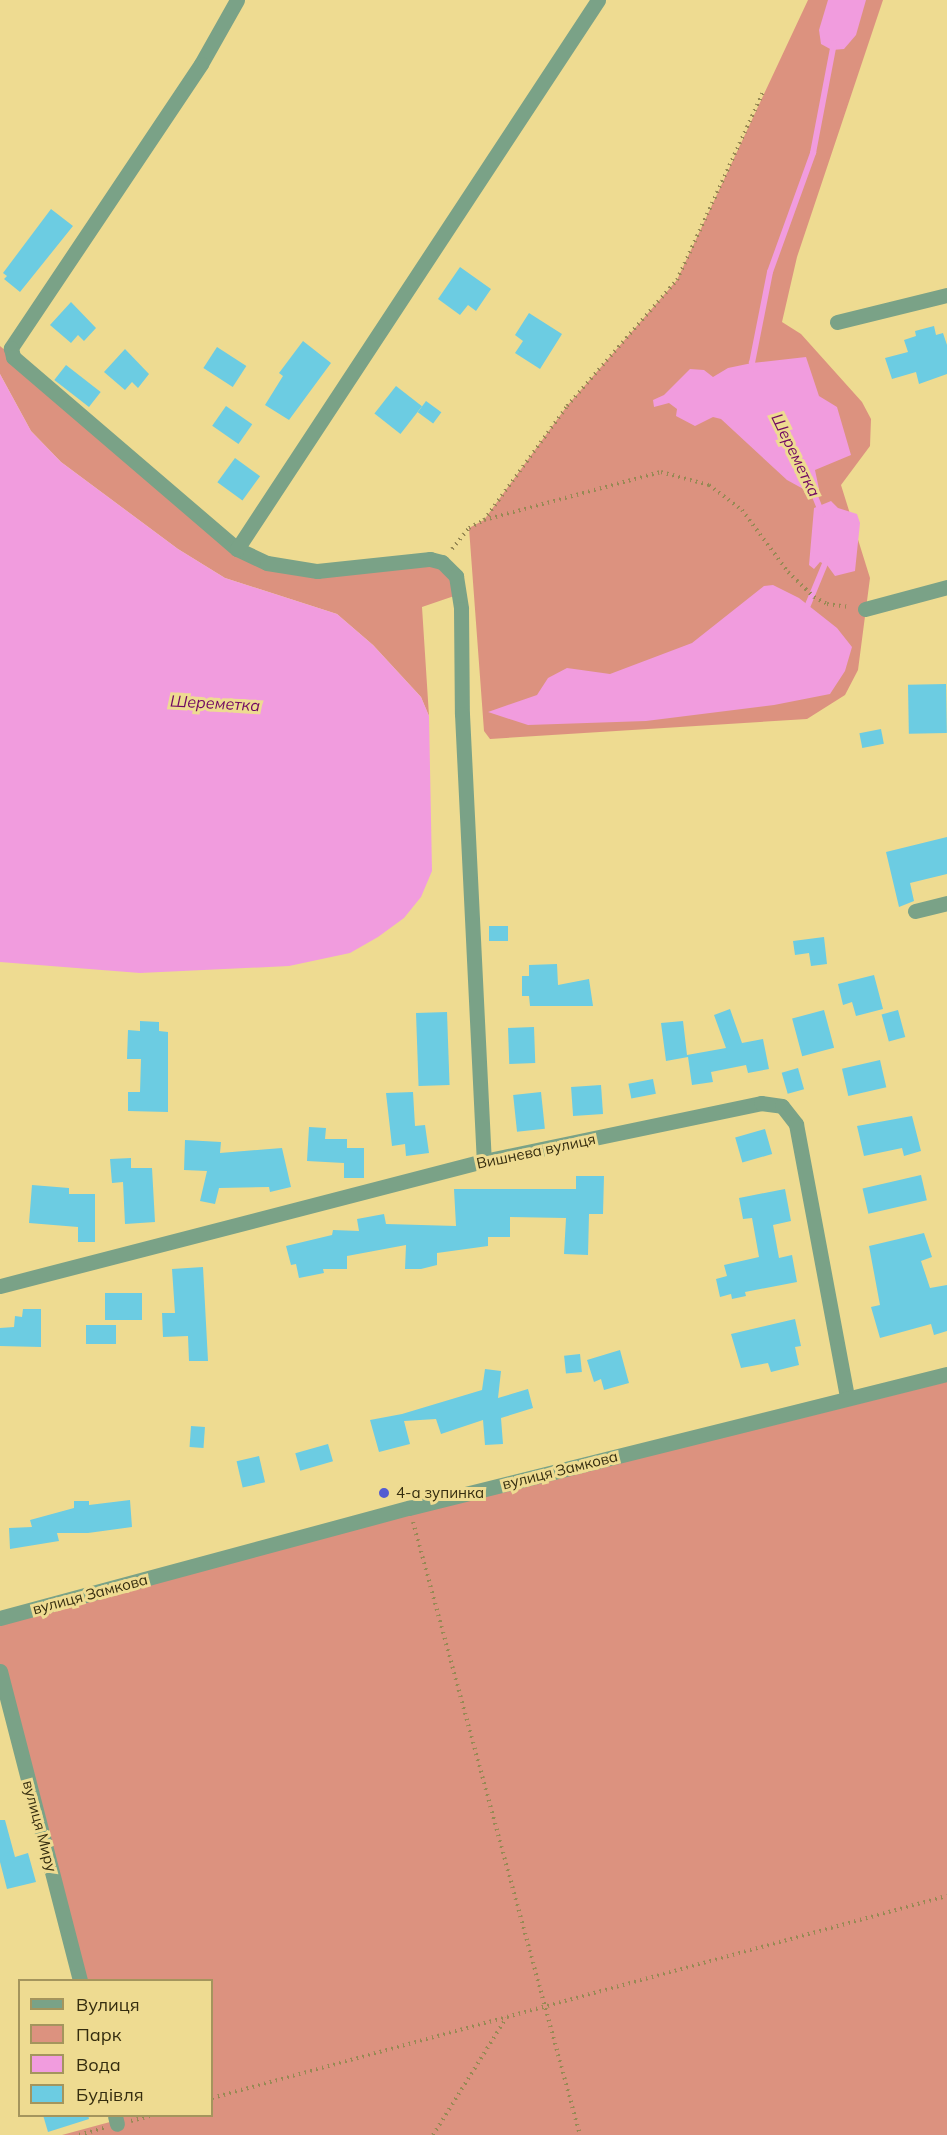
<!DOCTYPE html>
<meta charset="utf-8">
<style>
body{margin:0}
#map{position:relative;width:947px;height:2135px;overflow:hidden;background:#eedb91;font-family:Mulish,sans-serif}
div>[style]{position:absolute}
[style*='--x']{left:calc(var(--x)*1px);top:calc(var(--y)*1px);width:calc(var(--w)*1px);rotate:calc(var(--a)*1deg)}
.green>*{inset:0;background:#dc927f}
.water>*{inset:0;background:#f19cde}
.stream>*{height:6px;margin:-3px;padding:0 3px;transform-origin:3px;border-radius:3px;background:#f19cde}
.building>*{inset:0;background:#6ccce2;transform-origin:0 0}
.path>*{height:4px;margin-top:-2px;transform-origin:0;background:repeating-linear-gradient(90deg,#978954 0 1.5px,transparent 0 6px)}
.minor>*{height:15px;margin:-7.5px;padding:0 7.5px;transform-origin:7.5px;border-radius:7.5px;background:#7aa287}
.tertiary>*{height:15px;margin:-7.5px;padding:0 7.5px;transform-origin:7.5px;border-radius:7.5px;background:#7aa287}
.dots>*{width:16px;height:16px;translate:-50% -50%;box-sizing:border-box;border:3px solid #eedb91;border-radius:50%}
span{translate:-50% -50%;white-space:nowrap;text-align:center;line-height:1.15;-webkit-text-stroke:6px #eedb91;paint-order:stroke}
.street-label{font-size:15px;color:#352d0f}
.poi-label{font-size:15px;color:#352d0f}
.left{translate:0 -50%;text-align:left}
.water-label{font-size:16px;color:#700862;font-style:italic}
.legend{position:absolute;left:18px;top:1979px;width:195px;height:138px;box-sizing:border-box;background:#eedb91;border:2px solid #a4955d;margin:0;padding:8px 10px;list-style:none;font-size:18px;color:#352d0f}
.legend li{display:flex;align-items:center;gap:12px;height:30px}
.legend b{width:30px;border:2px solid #a4955d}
</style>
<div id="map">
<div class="green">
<i style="clip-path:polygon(808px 0,883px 0,797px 257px,782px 322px,801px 334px,862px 402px,871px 419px,870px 446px,841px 485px,870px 578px,858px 670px,845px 695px,807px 719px,490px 739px,484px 731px,469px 528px,484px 520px,567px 406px,677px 280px)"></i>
<i style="clip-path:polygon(0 346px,237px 549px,286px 567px,442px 562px,460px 594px,422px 607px,429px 716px,421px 697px,373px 645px,337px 614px,225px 578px,178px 549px,61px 462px,31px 431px,0 374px)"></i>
<i style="clip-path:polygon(947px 1374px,947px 2135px,62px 2135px,121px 2119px,121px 2116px,212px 2116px,212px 1980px,84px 1980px,0 1669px,0 1618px)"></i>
</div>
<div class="water">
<i style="clip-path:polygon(828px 0,866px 0,856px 35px,844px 49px,832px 50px,821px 44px,819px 30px)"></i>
<i style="clip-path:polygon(806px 357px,819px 396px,837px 407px,851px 455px,815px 470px,819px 489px,807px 491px,787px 480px,721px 419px,713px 417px,695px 426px,676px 416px,677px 409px,669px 403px,654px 407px,653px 400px,664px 395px,690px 369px,704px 370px,713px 377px,728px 368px,752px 363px)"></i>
<i style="clip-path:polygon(0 374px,31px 431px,61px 462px,178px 549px,225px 578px,337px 614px,373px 645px,421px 697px,429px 716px,432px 871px,421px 897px,404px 918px,378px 937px,350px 953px,289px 966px,140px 973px,0 962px)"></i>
<i style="clip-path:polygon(831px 501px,838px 508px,857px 514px,860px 523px,855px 571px,835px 576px,827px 565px,820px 562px,814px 569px,809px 565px,814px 508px)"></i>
<i style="clip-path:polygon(773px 585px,799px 598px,837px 628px,852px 647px,845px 671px,830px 694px,774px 705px,646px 721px,528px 725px,488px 712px,537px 695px,548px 678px,567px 668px,610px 674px,692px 643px,764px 586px)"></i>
</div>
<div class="stream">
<i style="--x:755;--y:369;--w:7;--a:-117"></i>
<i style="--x:752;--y:363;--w:93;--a:-78.8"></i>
<i style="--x:770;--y:272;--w:127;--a:-70.1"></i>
<i style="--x:813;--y:153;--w:112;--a:-79.2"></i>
<i style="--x:810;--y:484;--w:31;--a:68"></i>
<i style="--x:805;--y:612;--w:57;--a:-67.5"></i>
</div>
<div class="building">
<i style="clip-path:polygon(51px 209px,73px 226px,20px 292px,4px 279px,7px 276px,3px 273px)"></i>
<i style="clip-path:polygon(460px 267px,491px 289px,476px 311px,468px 305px,460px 315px,438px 299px)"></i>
<i style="clip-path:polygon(71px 302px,96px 328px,84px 341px,78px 335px,71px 343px,50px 325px)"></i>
<i style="clip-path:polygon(529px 313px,562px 334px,540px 369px,515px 353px,523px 341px,515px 335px)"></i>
<i style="clip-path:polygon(934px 326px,936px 335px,943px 333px,947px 345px,947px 374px,919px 384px,916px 372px,892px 379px,885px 358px,908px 352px,904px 340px,916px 336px,915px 331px)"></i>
<i style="clip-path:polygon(303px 341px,331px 363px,289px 420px,265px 405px,283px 376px,279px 373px)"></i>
<i style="left:217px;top:347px;width:35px;height:25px;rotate:33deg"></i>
<i style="clip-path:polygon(125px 349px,149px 374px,138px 388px,132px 382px,125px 390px,104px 372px)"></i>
<i style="left:66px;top:365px;width:44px;height:19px;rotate:38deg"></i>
<i style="left:396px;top:386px;width:33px;height:35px;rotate:38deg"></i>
<i style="left:426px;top:401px;width:19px;height:14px;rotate:36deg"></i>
<i style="left:226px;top:406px;width:32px;height:24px;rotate:35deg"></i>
<i style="left:235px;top:458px;width:31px;height:30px;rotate:36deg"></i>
<i style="left:946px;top:684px;width:49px;height:38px;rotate:89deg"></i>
<i style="left:881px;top:729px;width:15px;height:22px;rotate:79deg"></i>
<i style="clip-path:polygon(947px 837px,947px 874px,910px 883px,914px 901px,899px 907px,886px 852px)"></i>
<i style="left:489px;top:926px;width:19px;height:15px"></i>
<i style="clip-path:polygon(824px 937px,827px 964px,811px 966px,809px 953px,795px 955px,793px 941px)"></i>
<i style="clip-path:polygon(557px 964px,558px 985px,589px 979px,593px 1006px,530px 1006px,529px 996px,522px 996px,522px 976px,529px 976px,529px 965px)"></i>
<i style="clip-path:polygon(874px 975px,883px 1009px,856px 1016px,852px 1002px,843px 1005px,838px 984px)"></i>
<i style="clip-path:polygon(730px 1009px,742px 1043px,763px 1039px,769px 1069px,748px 1073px,746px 1065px,711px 1072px,713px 1082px,692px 1085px,688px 1057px,666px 1061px,661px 1023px,683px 1021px,687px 1055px,726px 1048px,714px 1015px)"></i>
<i style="left:824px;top:1010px;width:39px;height:33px;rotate:75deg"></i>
<i style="left:898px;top:1010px;width:28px;height:17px;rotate:75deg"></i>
<i style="left:447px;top:1012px;width:73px;height:31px;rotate:88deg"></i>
<i style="clip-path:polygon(140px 1021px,159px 1022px,159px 1031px,168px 1032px,168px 1112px,128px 1111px,128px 1092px,140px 1092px,141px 1059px,127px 1059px,128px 1030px,140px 1031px)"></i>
<i style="left:534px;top:1027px;width:36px;height:26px;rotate:88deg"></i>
<i style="left:880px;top:1060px;width:28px;height:39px;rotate:77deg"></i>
<i style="left:798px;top:1068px;width:22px;height:17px;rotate:74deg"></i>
<i style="left:653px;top:1079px;width:15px;height:25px;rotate:79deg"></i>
<i style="left:601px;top:1085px;width:29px;height:30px;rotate:86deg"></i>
<i style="clip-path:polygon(413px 1092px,415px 1126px,425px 1125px,429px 1153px,406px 1156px,405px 1144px,392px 1146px,386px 1093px)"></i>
<i style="left:541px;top:1092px;width:37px;height:28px;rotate:84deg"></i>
<i style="clip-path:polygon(912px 1116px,921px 1151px,904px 1156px,902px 1148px,864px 1156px,857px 1126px)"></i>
<i style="clip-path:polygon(309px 1127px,326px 1128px,325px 1139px,347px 1139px,347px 1148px,364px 1148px,364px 1178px,344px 1178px,344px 1163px,307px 1161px)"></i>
<i style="left:765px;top:1129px;width:26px;height:31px;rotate:74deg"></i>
<i style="clip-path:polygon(185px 1140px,221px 1142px,220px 1153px,282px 1148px,291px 1187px,270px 1192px,269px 1187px,219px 1188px,215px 1204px,200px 1201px,207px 1171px,184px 1170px)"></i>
<i style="clip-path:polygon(131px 1158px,131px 1168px,152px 1168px,155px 1222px,125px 1224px,123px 1182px,112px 1183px,110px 1159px)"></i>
<i style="left:921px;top:1175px;width:26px;height:60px;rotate:77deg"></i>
<i style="clip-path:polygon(576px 1176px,604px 1176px,603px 1214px,589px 1214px,588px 1255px,564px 1254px,566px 1218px,510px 1217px,510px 1237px,488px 1237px,488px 1246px,437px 1253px,437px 1265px,421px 1269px,405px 1269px,406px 1245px,347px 1256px,347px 1269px,323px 1269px,324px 1273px,299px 1278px,296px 1264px,291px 1265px,286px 1246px,332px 1235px,333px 1230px,359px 1231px,357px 1219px,384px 1214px,386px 1224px,456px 1226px,454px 1189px,576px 1189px)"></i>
<i style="clip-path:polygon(32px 1185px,69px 1188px,69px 1194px,95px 1194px,95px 1242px,78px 1242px,78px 1227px,29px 1223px)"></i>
<i style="clip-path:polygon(785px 1189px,791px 1221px,773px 1225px,779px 1258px,792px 1255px,797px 1282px,745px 1292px,746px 1296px,732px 1299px,731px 1294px,720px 1297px,716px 1279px,727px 1276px,724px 1265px,759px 1257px,752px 1218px,743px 1219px,739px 1198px)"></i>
<i style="clip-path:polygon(924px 1233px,932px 1257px,921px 1261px,930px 1288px,947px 1285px,947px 1331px,934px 1335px,931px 1324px,880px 1338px,871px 1307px,880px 1305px,869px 1246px)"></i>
<i style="clip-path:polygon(203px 1267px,208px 1361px,189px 1361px,188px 1336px,163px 1337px,162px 1313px,175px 1313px,172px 1269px)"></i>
<i style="left:142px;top:1293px;width:27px;height:37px;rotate:90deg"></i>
<i style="clip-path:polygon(23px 1309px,41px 1309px,41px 1347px,0 1346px,0 1328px,14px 1327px,15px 1316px,22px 1317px)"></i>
<i style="clip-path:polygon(795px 1319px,801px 1346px,795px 1347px,799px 1365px,771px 1372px,768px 1363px,741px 1368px,731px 1334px)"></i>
<i style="left:86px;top:1325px;width:30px;height:19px"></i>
<i style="clip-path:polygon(620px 1350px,629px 1383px,604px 1390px,601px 1379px,594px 1382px,587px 1360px)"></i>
<i style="left:580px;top:1354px;width:18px;height:16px;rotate:84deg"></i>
<i style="clip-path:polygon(485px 1369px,501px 1371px,498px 1398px,528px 1389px,533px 1408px,501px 1418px,503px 1444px,485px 1445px,483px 1420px,441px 1434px,436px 1419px,404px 1421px,410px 1444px,379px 1452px,370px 1420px,402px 1414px,482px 1390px)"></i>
<i style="left:191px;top:1426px;width:14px;height:21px;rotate:4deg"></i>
<i style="left:328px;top:1444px;width:18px;height:34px;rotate:74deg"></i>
<i style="left:259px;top:1456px;width:27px;height:23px;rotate:77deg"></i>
<i style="clip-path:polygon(130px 1500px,132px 1527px,88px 1533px,57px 1533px,59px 1541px,10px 1549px,9px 1528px,32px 1527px,30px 1520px,74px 1508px,74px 1501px,89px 1501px,89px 1505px)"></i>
<i style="clip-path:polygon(0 1820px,5px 1820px,15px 1857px,28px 1853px,36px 1882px,7px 1889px,0 1862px)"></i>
<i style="clip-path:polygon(43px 2115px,88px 2115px,89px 2119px,48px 2132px)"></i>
</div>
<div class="path">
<i style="--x:484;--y:520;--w:141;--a:-53.9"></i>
<i style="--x:567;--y:406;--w:167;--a:-48.9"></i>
<i style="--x:677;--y:280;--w:209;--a:-65.4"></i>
<i style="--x:452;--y:549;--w:27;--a:-51"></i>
<i style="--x:469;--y:528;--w:17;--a:-28"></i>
<i style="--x:484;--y:520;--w:183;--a:-15.2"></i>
<i style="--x:661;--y:472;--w:50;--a:15.2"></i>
<i style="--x:709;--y:485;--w:41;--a:37.1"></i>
<i style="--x:742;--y:510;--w:77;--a:53.4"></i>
<i style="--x:788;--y:572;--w:36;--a:44"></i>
<i style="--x:814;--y:597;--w:15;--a:28"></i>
<i style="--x:827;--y:604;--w:22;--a:8"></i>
<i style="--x:413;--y:1522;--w:635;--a:74.76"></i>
<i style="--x:212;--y:2098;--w:762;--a:-15.37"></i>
<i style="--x:131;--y:2121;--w:20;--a:-15"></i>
<i style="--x:79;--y:2135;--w:26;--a:-16"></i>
<i style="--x:433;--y:2135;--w:138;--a:-58"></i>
</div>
<div class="minor">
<i style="--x:237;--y:0;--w:73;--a:119.4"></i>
<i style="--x:201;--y:64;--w:342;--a:123.8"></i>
<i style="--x:11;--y:348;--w:9;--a:77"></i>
<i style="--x:13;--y:357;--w:295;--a:40.6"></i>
<i style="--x:237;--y:549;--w:33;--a:25"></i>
<i style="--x:267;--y:563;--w:51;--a:9.1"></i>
<i style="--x:317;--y:571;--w:114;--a:-6.1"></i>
<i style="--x:430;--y:559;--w:12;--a:14"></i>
<i style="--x:442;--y:562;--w:20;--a:45"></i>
<i style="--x:456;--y:576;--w:33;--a:81"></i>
<i style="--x:461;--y:609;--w:105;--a:89.5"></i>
<i style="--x:462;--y:714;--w:448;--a:87.2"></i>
<i style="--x:837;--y:322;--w:113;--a:-13.8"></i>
<i style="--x:237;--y:549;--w:657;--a:-56.67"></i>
<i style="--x:865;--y:609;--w:85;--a:-15"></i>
<i style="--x:915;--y:911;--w:33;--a:-14"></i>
<i style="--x:0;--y:1286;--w:500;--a:-14.5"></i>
<i style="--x:484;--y:1161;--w:283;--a:-11.8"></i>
<i style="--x:761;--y:1103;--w:21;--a:8"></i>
<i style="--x:782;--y:1106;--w:23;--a:52"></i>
<i style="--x:796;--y:1124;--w:278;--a:79.4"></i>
<i style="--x:0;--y:1671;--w:319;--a:75.5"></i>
<i style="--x:115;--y:2116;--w:8;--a:76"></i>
</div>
<div class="tertiary">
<i style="--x:0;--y:1618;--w:424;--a:-15.1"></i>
<i style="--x:409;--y:1508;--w:554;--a:-13.99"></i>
</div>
<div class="dots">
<i style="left:384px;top:1493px;background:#535cd2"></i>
</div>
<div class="street-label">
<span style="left:536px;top:1151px;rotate:-12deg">Вишнева вулиця</span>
<span style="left:560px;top:1470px;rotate:-14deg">вулиця Замкова</span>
<span style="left:90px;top:1594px;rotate:-15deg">вулиця Замкова</span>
<span style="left:40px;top:1826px;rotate:75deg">вулиця Миру</span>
</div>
<div class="poi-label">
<span class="left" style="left:396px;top:1493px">4-а зупинка</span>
</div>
<div class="water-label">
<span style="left:796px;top:455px;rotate:64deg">Шереметка</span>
<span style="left:215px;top:703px;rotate:3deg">Шереметка</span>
</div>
<ul class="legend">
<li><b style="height:8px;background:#7aa287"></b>Вулиця</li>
<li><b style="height:16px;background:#dc927f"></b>Парк</li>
<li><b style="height:16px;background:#f19cde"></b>Вода</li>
<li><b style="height:16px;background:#6ccce2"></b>Будівля</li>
</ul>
</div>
